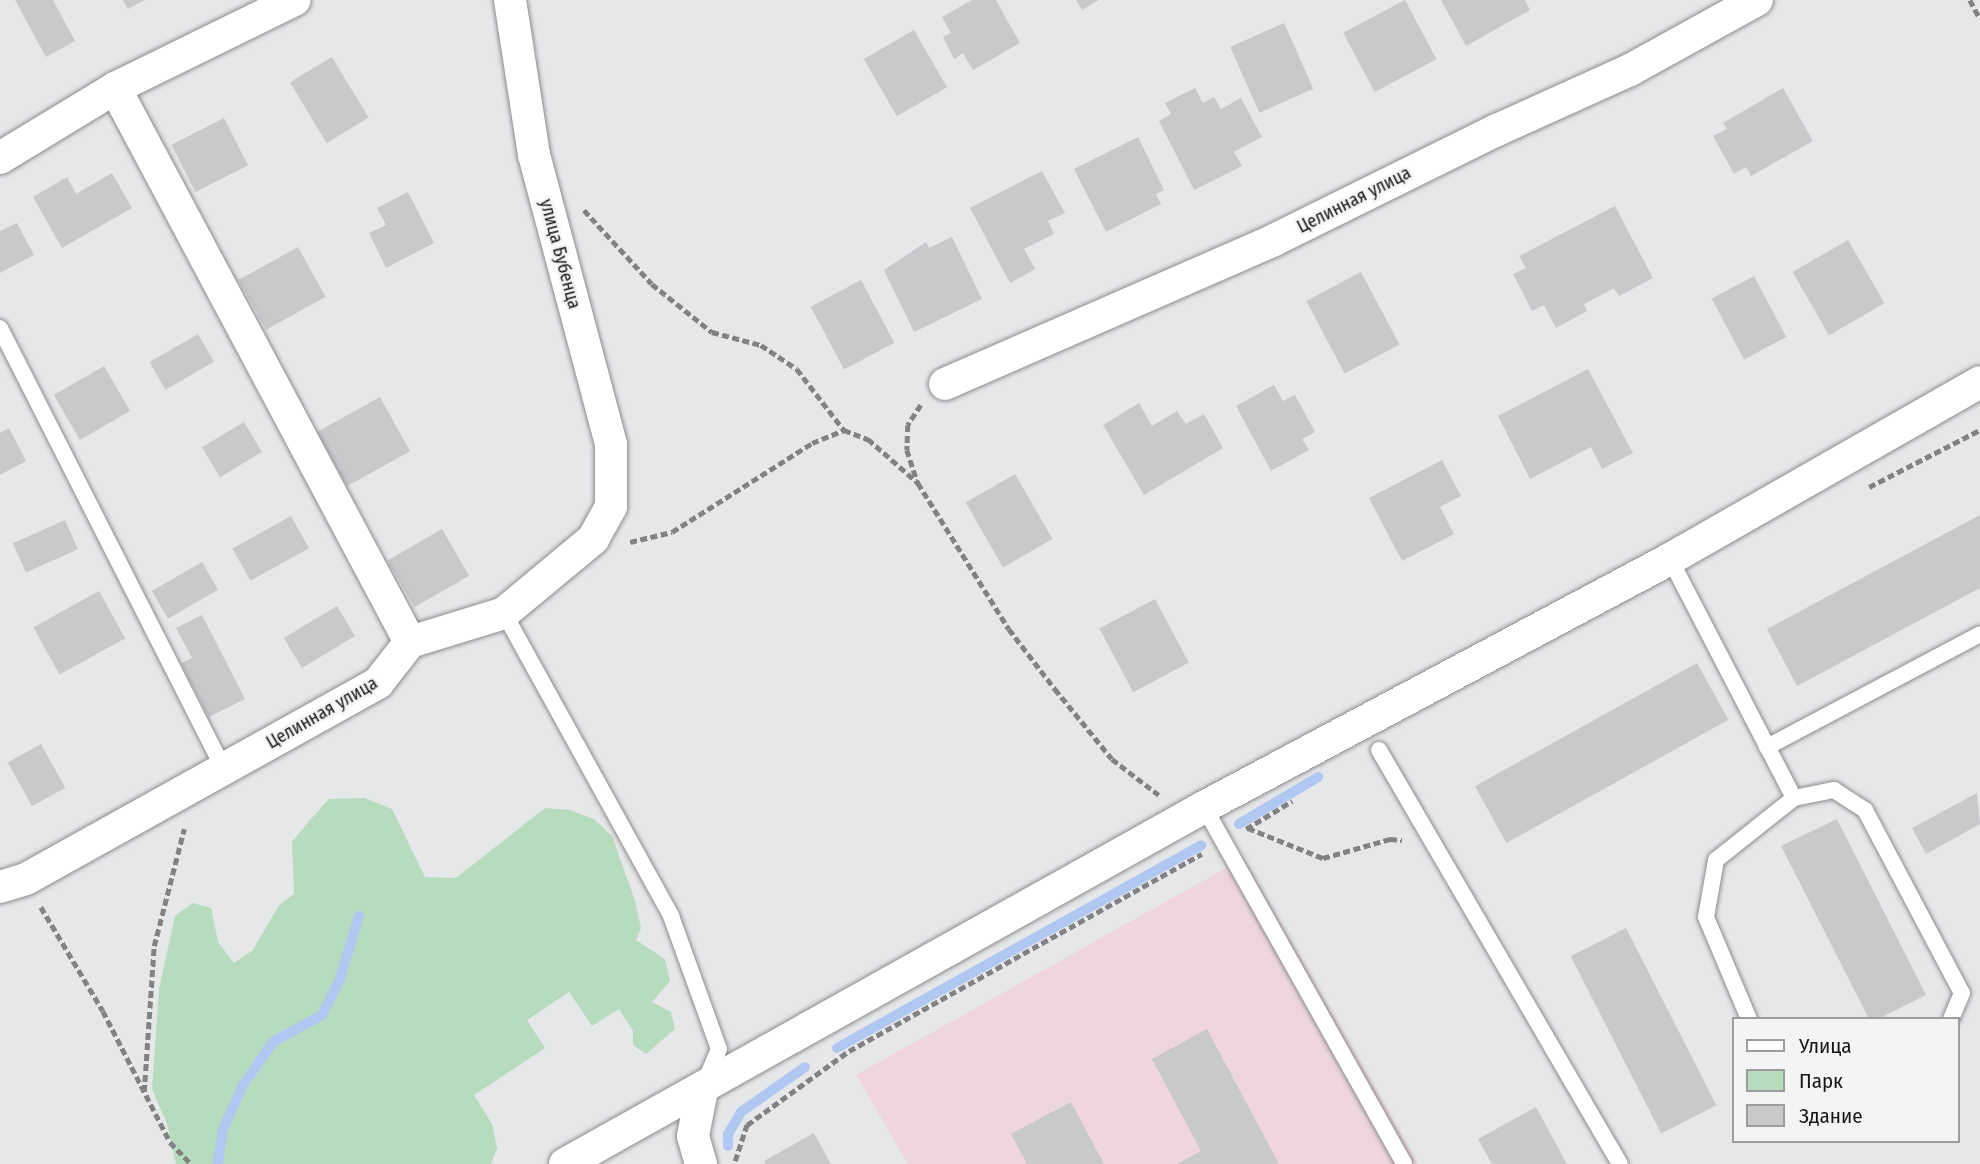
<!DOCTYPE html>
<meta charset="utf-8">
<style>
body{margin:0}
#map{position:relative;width:1980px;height:1164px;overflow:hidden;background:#e6e7e9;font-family:"Fira Sans Condensed",sans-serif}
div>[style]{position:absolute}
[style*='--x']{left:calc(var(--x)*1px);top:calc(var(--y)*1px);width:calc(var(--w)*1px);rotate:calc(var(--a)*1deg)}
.education>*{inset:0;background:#eed5df}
.green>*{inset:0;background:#b6dbbd}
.stream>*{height:10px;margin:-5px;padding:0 5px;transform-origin:5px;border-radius:5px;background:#b0c7f2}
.building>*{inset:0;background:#c8c9cb;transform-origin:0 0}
.path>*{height:4.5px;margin-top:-2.25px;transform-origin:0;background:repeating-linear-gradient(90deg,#828284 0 7px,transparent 0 10.5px)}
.roads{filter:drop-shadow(0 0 2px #8b8c8e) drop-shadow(0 0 2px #8b8c8e)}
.service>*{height:16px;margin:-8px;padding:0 8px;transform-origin:8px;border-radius:8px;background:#fff}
.minor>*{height:32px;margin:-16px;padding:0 16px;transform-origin:16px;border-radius:16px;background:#fff}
span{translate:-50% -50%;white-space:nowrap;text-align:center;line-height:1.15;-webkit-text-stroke:5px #f3f4f6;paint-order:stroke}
.street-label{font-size:18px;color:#171718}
.legend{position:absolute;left:1732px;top:1017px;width:228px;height:126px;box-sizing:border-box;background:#f3f4f6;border:2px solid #9b9c9d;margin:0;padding:9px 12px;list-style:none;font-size:21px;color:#171718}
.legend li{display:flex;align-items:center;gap:14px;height:35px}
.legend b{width:35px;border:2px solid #9b9c9d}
</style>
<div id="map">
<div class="education">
<i style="clip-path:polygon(1244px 858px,1418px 1164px,908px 1164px,856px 1075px)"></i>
</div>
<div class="green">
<i style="clip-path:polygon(364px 798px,392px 809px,425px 877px,456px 878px,545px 808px,570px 810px,594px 819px,612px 836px,635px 901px,641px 928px,636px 940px,665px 959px,670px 981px,652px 1002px,671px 1012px,675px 1029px,646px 1054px,633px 1045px,633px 1031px,619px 1009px,592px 1026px,569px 992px,527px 1020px,545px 1048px,474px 1095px,492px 1124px,497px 1148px,491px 1164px,176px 1164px,167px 1124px,152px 1089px,159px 989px,175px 916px,193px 903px,211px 908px,218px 942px,234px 963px,253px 950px,279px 905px,294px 894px,292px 842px,309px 821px,329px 799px)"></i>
</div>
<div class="stream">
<i style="--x:1239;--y:824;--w:92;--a:-30.7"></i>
<i style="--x:837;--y:1048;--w:417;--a:-29.1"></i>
<i style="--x:728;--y:1146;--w:12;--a:-90"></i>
<i style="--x:728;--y:1134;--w:26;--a:-59"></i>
<i style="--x:741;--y:1112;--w:78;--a:-35.1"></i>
<i style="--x:218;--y:1164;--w:35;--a:-82"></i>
<i style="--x:223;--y:1129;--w:48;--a:-65.6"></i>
<i style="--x:243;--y:1085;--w:52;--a:-55.1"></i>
<i style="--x:273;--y:1042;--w:56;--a:-28.9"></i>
<i style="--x:322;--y:1015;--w:40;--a:-63.4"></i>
<i style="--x:340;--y:979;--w:66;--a:-73.2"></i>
</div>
<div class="building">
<i style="clip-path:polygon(15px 0,53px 0,75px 41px,46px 57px)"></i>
<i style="clip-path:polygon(123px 0,145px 0,128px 9px)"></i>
<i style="clip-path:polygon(972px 0,996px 0,1020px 43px,973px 70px,963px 53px,954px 59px,943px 37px,951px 33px,942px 17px)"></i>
<i style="clip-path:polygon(1076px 0,1099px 0,1082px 10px)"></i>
<i style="left:1405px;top:0;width:67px;height:70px;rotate:62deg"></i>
<i style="clip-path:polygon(1441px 0,1525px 0,1530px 10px,1466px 46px)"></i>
<i style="left:1284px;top:23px;width:72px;height:59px;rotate:66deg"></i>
<i style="left:914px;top:30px;width:66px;height:58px;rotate:60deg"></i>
<i style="left:332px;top:57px;width:71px;height:49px;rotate:59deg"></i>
<i style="clip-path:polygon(1195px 88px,1203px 103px,1214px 97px,1221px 109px,1241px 98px,1262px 137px,1234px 152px,1242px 166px,1194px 190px,1159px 121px,1171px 114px,1165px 103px)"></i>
<i style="clip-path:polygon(1783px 88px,1813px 141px,1751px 176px,1746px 167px,1734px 174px,1713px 136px,1727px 129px,1723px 123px)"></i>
<i style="left:224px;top:118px;width:53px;height:59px;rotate:63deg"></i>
<i style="clip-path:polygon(1138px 137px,1164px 190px,1156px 194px,1161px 204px,1106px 232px,1074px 169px)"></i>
<i style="clip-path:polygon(1042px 171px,1065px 213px,1048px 221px,1054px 234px,1024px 249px,1035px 269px,1010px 283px,970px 208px)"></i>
<i style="clip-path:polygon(112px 173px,132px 208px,62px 248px,33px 197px,67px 177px,76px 194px)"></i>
<i style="clip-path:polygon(408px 192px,434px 243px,386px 268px,369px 233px,386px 225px,377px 208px)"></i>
<i style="clip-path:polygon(1615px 206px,1653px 278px,1619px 296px,1614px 288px,1584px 304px,1587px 311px,1556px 328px,1544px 305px,1532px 311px,1513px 274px,1526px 268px,1519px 256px)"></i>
<i style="clip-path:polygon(17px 223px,34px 255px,0 273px,0 231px)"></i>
<i style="clip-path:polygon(952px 237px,982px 299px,914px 332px,884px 270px,926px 242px,929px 248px)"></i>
<i style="left:1848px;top:240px;width:73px;height:64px;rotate:60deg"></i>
<i style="left:298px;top:247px;width:57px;height:68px;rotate:61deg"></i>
<i style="left:1361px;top:272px;width:82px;height:62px;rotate:62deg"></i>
<i style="left:1754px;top:276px;width:69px;height:48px;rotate:62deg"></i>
<i style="left:861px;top:280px;width:71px;height:57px;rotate:62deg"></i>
<i style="left:198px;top:334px;width:32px;height:56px;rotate:60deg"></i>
<i style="left:104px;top:366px;width:52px;height:58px;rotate:60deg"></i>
<i style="clip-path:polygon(1588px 369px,1633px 453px,1602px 469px,1591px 447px,1530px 479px,1498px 416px)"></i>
<i style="clip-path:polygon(1274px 385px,1283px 401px,1295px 395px,1315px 432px,1302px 439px,1309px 450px,1271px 471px,1236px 406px)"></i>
<i style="left:380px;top:397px;width:62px;height:72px;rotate:61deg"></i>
<i style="clip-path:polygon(1139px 403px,1152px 426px,1177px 411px,1186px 424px,1204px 414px,1223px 448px,1144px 495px,1103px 425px)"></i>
<i style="left:244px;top:422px;width:35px;height:49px;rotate:59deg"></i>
<i style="clip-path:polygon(9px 428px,26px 461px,0 475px,0 433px)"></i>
<i style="clip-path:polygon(1442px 460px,1461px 496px,1440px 507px,1454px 534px,1402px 561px,1369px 498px)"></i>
<i style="left:1015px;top:474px;width:75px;height:57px;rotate:60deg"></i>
<i style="clip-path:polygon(1980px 515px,1980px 588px,1797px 686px,1767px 629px)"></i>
<i style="left:291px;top:516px;width:37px;height:67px;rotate:61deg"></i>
<i style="left:65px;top:520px;width:32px;height:57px;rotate:66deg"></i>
<i style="left:442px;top:529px;width:54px;height:63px;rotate:60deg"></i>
<i style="left:202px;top:562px;width:32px;height:58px;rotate:60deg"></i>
<i style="left:99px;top:591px;width:54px;height:75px;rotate:61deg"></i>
<i style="left:1155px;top:599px;width:72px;height:63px;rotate:62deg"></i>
<i style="left:337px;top:606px;width:35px;height:62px;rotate:59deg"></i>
<i style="clip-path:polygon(202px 615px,245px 699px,209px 717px,181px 663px,192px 658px,176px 628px)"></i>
<i style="left:1697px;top:663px;width:65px;height:254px;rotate:61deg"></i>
<i style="left:41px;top:744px;width:50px;height:38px;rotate:61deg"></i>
<i style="clip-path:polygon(1977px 793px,1980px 824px,1926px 854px,1912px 828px)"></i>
<i style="clip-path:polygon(1837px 819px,1926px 995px,1878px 1019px,1869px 1019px,1781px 846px)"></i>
<i style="left:1626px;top:928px;width:199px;height:62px;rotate:63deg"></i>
<i style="clip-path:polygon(1207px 1029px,1279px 1164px,1177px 1164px,1201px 1151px,1152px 1059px)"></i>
<i style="clip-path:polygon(1071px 1102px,1104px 1164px,1027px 1164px,1011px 1134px)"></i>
<i style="clip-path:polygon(1536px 1107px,1567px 1164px,1492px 1164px,1478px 1139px)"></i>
<i style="clip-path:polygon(814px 1133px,831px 1164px,765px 1164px,764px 1161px)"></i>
</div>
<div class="path">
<i style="--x:1970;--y:0;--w:21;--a:62"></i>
<i style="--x:584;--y:210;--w:100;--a:47.4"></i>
<i style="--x:652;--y:284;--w:77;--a:38.7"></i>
<i style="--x:712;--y:332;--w:51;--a:14.9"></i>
<i style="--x:761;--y:345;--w:43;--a:33.7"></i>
<i style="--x:797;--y:369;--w:77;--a:52.4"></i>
<i style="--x:844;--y:430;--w:26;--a:21"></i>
<i style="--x:868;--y:439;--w:67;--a:41.3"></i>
<i style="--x:921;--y:405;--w:24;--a:123"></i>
<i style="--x:908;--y:425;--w:25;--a:92"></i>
<i style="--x:907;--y:450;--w:35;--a:72"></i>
<i style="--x:918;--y:483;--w:172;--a:58.1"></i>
<i style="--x:1009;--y:629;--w:76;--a:52.5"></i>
<i style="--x:1055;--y:689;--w:90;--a:50.8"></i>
<i style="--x:1112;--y:759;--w:59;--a:37.5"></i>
<i style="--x:1869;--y:487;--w:125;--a:-27.2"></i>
<i style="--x:630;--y:542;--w:43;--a:-13.4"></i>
<i style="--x:672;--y:532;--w:166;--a:-32.4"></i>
<i style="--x:812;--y:443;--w:35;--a:-22"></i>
<i style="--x:1248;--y:828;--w:81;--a:21.8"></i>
<i style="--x:1323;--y:858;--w:70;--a:-15.8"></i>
<i style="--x:1390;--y:839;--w:12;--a:5"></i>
<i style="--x:1246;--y:829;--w:54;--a:-31.3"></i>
<i style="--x:41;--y:907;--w:121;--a:59.2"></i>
<i style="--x:103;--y:1011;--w:147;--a:62.9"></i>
<i style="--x:170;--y:1142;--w:30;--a:46"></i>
<i style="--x:144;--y:1092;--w:146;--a:-86.1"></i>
<i style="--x:154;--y:946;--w:121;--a:-75.6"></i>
<i style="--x:735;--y:1161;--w:38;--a:-72"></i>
<i style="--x:747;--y:1125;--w:126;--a:-36"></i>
<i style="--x:849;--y:1051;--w:404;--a:-29.2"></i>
</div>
<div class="roads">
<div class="service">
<i style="--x:0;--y:328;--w:495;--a:63.1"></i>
<i style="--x:1670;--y:559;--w:269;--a:62.6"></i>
<i style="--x:504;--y:613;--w:346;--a:61.1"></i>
<i style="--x:671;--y:916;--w:141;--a:70.2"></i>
<i style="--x:719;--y:1049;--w:36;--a:113"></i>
<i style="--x:1767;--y:747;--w:241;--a:-27.9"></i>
<i style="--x:1379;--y:750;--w:479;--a:59.8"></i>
<i style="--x:1204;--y:807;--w:409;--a:60.7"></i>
<i style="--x:1749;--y:1019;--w:111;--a:-112.9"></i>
<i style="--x:1706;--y:917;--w:58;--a:-80"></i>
<i style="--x:1716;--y:860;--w:100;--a:-38.5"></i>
<i style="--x:1794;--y:798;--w:41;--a:-11.3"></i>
<i style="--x:1834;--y:790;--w:37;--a:33"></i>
<i style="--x:1865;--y:810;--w:207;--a:62.1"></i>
<i style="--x:1962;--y:993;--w:28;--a:113"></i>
</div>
<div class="minor">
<i style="--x:115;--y:88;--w:628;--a:61.97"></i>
<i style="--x:0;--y:158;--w:135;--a:-31.3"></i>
<i style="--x:115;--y:88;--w:200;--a:-26.1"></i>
<i style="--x:945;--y:384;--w:359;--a:-23.6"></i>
<i style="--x:1274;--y:240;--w:249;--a:-26.3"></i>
<i style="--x:1497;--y:130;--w:146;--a:-24.3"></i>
<i style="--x:1630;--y:70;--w:145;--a:-28.9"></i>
<i style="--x:0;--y:887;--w:27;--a:-17"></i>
<i style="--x:26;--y:879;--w:403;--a:-29.1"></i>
<i style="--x:378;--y:683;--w:52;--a:-52"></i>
<i style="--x:410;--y:642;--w:98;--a:-17.1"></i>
<i style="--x:504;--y:613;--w:116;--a:-39.7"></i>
<i style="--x:593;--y:539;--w:37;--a:-61"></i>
<i style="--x:611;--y:507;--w:63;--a:-90"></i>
<i style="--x:611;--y:444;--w:299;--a:-104.9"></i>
<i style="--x:534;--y:155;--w:157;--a:-98.8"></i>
<i style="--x:565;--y:1164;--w:732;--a:-29.19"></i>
<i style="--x:1204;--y:807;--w:528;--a:-28.02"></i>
<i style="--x:1670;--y:559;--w:357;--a:-29.7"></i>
<i style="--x:701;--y:1164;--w:29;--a:-106"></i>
<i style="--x:693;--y:1136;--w:47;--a:-78.9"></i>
</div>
</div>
<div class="street-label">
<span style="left:1354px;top:200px;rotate:-27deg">Целинная улица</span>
<span style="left:560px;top:254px;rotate:75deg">улица Бубенца</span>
<span style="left:322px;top:713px;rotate:-30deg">Целинная улица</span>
</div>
<ul class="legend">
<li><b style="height:9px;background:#fff"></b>Улица</li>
<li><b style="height:19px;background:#b6dbbd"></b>Парк</li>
<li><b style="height:19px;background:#c8c9cb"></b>Здание</li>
</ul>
</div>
